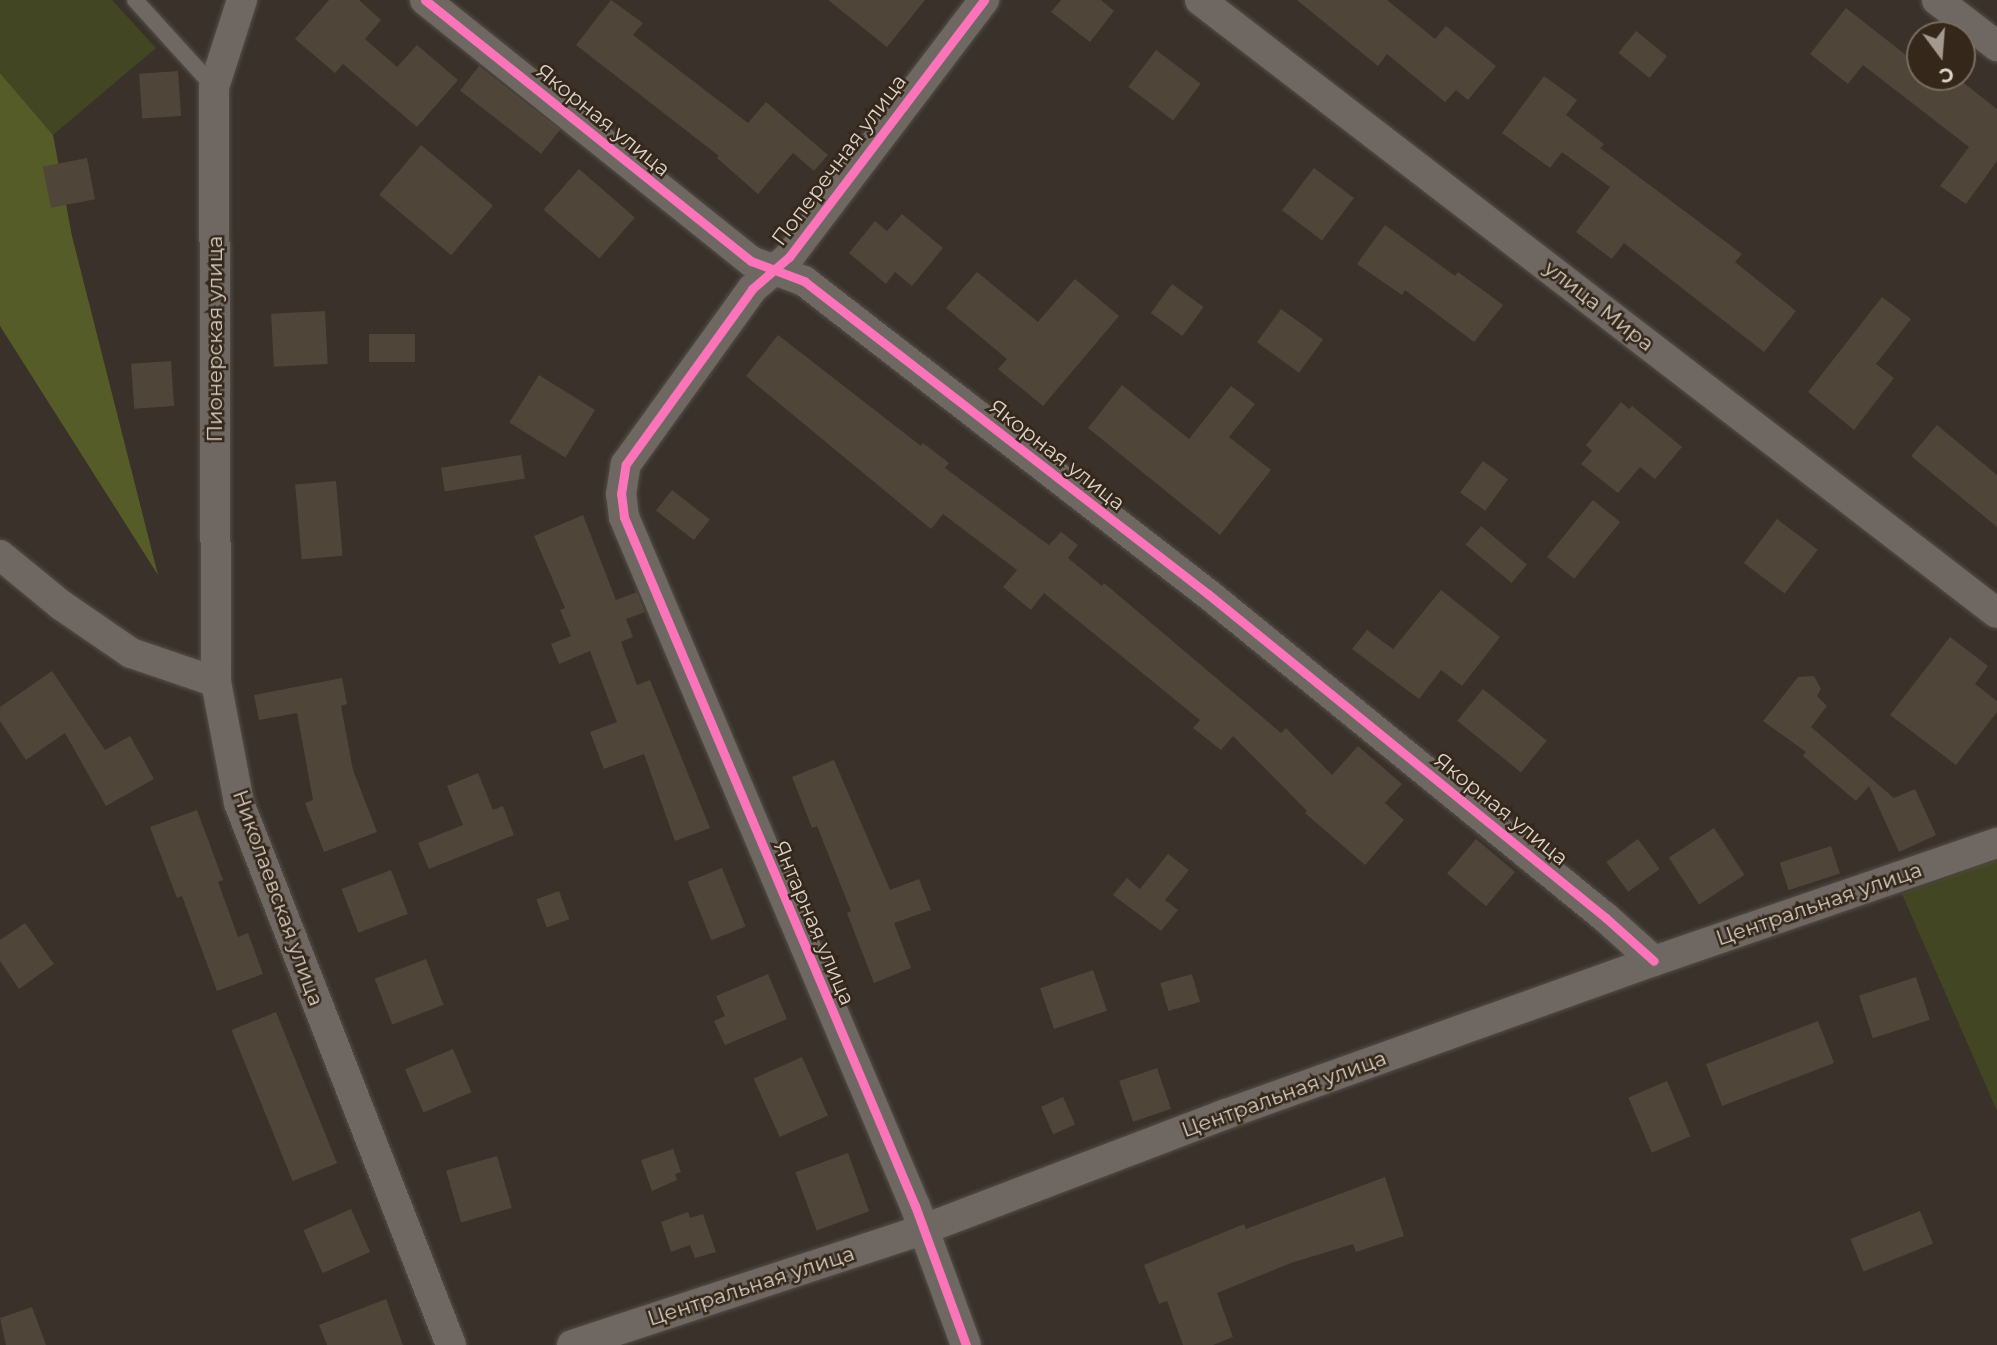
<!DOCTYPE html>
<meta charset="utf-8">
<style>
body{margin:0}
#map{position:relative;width:1997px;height:1345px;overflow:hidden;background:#39312a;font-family:Montserrat,sans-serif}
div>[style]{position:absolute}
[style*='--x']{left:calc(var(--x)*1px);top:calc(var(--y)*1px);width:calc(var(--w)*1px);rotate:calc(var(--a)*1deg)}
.green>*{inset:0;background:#424622}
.forest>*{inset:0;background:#565c28}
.building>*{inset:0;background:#504539;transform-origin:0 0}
.roads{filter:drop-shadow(0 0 2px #544e47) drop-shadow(0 0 2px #544e47)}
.lane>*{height:16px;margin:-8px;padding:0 8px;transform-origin:8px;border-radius:8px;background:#6f6862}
.street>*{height:30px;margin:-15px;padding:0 15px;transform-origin:15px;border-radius:15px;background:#6f6862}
.cycleway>*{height:9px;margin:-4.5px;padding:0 4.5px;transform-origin:4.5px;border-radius:4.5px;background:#fb73b8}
span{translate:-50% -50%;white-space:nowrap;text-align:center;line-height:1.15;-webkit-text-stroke:5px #35281a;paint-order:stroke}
.street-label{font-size:21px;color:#dad1c8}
.north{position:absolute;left:1906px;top:21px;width:70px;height:70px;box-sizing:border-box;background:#35281a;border:2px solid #776c60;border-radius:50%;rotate:164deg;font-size:19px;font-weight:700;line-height:28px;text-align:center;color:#dad1c8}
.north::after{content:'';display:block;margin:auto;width:24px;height:32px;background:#a29991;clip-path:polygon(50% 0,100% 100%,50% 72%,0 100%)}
</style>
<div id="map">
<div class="green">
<i style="clip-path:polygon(0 0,112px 0,156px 48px,53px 135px,0 73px)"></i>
<i style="clip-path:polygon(1997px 860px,1997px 1111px,1902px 894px)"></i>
</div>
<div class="forest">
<i style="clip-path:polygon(0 73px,53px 135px,72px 236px,158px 575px,0 326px)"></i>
</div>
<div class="building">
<i style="clip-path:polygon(329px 0,359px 0,381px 20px,365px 39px,397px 67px,417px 45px,458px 80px,417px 127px,343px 64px,335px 73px,295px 39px)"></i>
<i style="clip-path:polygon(611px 0,643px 23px,633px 35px,748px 123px,766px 102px,828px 155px,814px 171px,793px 153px,758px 194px,717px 158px,719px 156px,576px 45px)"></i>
<i style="clip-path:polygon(828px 0,925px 0,887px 47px)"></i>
<i style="clip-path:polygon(1061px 0,1101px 0,1114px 11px,1090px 42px,1051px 12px)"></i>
<i style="clip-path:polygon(1297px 0,1387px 0,1435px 39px,1446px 26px,1496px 66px,1468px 100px,1456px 90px,1445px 102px,1387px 54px,1378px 66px)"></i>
<i style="clip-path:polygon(1846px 8px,1920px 66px,1920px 77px,1956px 77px,1997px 109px,1997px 161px,1966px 204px,1940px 186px,1969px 147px,1863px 65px,1848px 84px,1810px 54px)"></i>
<i style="left:1636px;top:31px;width:40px;height:28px;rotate:39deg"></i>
<i style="left:1156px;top:50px;width:56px;height:46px;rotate:37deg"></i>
<i style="left:479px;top:66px;width:103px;height:31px;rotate:38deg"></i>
<i style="left:178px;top:71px;width:45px;height:39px;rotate:86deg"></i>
<i style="clip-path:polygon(1544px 76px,1577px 100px,1566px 115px,1604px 144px,1600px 148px,1742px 254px,1735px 262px,1796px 311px,1764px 352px,1624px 243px,1612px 259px,1576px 232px,1610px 187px,1562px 152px,1550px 168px,1502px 133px)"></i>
<i style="left:421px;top:145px;width:94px;height:65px;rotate:40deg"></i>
<i style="left:87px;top:158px;width:42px;height:45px;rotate:79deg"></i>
<i style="left:1314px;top:168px;width:50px;height:53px;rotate:37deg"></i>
<i style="left:579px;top:169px;width:74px;height:54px;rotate:41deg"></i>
<i style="clip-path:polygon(902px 214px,943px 248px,912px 286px,895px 272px,886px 284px,849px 253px,875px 221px,887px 231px)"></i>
<i style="clip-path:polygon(1385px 225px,1455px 276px,1458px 272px,1503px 305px,1474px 342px,1405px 290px,1402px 295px,1357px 264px)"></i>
<i style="clip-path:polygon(977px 272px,1038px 322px,1075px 279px,1119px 316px,1043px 406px,998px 369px,1007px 359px,946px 308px)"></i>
<i style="left:1172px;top:284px;width:39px;height:36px;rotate:36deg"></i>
<i style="clip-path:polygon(1882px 297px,1911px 319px,1876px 364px,1894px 378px,1854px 430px,1808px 392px)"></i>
<i style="left:1281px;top:309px;width:52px;height:41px;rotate:36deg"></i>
<i style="left:325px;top:311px;width:53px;height:54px;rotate:87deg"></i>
<i style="left:369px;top:334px;width:46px;height:28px"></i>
<i style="clip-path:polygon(778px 335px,921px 446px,923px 443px,949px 463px,945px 468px,1042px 540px,1049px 545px,1061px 532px,1078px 545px,1068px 558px,1102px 586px,1104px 583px,1281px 733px,1286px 728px,1332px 775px,1358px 746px,1402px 784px,1385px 803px,1404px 820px,1365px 865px,1305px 813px,1307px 811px,1233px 736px,1221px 750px,1193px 728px,1200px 720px,1044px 593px,1031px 610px,1003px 587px,1017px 570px,943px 514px,931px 529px,746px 376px)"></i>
<i style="left:171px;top:361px;width:45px;height:40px;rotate:86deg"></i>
<i style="left:539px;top:375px;width:66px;height:56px;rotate:32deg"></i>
<i style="clip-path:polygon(1122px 385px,1189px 439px,1231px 386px,1255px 404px,1229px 437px,1271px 470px,1220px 535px,1088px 428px)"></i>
<i style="clip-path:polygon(1621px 402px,1629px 409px,1632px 406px,1682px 447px,1655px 479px,1640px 467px,1618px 493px,1581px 464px,1592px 451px,1586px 445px)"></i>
<i style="clip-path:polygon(1937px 425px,1997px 475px,1997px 527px,1911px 456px)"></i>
<i style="left:521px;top:455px;width:24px;height:81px;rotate:81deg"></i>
<i style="left:1483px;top:461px;width:31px;height:39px;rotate:36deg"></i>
<i style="left:336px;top:481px;width:75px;height:41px;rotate:85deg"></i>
<i style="left:672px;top:490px;width:48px;height:26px;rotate:38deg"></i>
<i style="left:1593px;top:500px;width:35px;height:73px;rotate:39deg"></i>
<i style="clip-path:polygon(583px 515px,616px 600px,637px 592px,645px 612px,626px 619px,633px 637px,621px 642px,637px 685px,650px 680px,710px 828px,675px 841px,644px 754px,604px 769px,590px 732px,617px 722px,590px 651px,559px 664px,551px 644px,571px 636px,560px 610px,565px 608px,534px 536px)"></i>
<i style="left:1777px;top:519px;width:51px;height:55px;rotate:37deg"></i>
<i style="left:1481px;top:526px;width:60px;height:24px;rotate:40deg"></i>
<i style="clip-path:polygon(1441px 590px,1500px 637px,1462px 686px,1441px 670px,1419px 699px,1352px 649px,1367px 630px,1393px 649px)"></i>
<i style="clip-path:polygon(1950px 637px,1988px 666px,1975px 684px,1997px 701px,1997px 712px,1956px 765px,1890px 715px)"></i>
<i style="clip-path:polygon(52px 671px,105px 750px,130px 736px,154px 779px,106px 806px,65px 733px,26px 760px,0 721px,0 707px)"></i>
<i style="clip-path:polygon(1814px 676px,1821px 689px,1817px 696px,1827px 706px,1811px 727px,1894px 798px,1915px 789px,1936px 835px,1899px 852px,1869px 786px,1856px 801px,1803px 756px,1806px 752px,1763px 721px,1798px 677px)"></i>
<i style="clip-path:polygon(342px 678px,347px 704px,341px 706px,353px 770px,377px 832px,324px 852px,305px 803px,313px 800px,297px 713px,259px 720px,254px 695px)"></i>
<i style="left:1483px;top:689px;width:82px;height:41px;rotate:39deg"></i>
<i style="clip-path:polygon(834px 760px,890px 890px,919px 879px,931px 910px,894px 923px,911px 968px,874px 983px,847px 913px,851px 911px,817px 826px,812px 828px,792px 777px)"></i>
<i style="clip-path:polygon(478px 773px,493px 810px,503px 806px,514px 835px,429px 869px,418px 843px,463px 825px,447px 786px)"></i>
<i style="clip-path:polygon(197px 810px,223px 880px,218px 882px,238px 937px,248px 933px,263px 974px,217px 991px,182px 896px,177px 898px,150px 827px)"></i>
<i style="left:1714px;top:828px;width:56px;height:54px;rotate:57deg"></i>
<i style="left:1476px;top:839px;width:51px;height:45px;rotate:40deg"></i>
<i style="left:1638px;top:839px;width:37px;height:39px;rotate:54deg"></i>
<i style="left:1831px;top:846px;width:29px;height:54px;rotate:72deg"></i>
<i style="clip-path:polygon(1168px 854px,1189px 870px,1165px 900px,1178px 910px,1161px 931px,1113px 895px,1127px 878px,1140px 889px)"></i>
<i style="left:722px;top:868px;width:63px;height:37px;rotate:68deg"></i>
<i style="left:391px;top:870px;width:47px;height:53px;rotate:69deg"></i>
<i style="left:559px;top:891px;width:30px;height:24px;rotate:70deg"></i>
<i style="clip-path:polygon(25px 923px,54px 964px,19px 989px,0 961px,0 940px)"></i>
<i style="left:426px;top:959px;width:49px;height:55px;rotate:69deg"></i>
<i style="left:1093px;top:970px;width:43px;height:56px;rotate:71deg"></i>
<i style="clip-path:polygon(768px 974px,787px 1019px,725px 1045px,714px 1021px,725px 1016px,716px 996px)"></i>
<i style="left:1192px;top:974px;width:29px;height:33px;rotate:74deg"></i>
<i style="left:1916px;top:977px;width:45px;height:60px;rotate:72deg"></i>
<i style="left:276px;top:1012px;width:163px;height:48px;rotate:68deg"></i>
<i style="left:1818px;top:1021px;width:45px;height:120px;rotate:69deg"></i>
<i style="left:453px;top:1049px;width:47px;height:52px;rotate:67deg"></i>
<i style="left:802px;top:1057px;width:64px;height:53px;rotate:66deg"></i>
<i style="left:1157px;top:1068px;width:43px;height:40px;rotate:71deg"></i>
<i style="left:1667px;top:1081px;width:60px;height:42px;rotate:67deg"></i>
<i style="left:1063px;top:1097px;width:30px;height:24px;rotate:66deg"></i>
<i style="clip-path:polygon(673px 1149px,681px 1172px,675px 1174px,677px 1180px,652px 1191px,641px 1160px)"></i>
<i style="left:848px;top:1153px;width:62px;height:56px;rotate:70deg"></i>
<i style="left:497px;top:1156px;width:54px;height:53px;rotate:74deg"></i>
<i style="clip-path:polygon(1385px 1177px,1404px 1236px,1356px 1252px,1353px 1244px,1291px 1263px,1217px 1293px,1233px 1337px,1213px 1345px,1183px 1345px,1167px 1301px,1159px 1304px,1144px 1265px,1244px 1224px,1246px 1229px)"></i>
<i style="left:351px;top:1209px;width:47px;height:52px;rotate:66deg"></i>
<i style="left:1920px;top:1211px;width:35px;height:75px;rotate:68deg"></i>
<i style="clip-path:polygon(688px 1212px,690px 1218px,703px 1214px,716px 1252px,695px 1258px,690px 1245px,671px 1252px,661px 1222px)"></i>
<i style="clip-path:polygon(386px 1299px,403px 1345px,327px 1345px,319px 1325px)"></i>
<i style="clip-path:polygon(32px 1307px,46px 1345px,6px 1345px,0 1318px)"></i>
</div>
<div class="roads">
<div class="lane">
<i style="--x:135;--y:0;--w:118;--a:47.8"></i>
</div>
<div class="street">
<i style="--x:242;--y:0;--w:91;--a:107.8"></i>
<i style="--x:214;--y:87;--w:595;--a:89.81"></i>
<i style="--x:216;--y:682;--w:123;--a:79.2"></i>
<i style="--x:239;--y:803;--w:582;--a:68.64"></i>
<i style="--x:425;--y:0;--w:418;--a:38.7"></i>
<i style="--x:751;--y:261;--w:57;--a:20.7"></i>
<i style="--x:804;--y:281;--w:511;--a:37.77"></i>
<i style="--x:1208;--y:594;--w:513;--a:39.15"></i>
<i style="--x:1606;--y:918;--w:64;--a:41.9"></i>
<i style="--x:1200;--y:0;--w:1005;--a:37.57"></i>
<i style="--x:1937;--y:0;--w:76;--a:37.5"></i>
<i style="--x:0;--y:555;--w:79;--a:39.3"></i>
<i style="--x:61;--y:605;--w:85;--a:34.4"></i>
<i style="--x:131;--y:653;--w:90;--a:18.8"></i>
<i style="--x:572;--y:1345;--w:368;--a:-18.2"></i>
<i style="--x:922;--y:1230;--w:325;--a:-20.9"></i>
<i style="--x:1226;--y:1114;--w:455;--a:-19.7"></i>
<i style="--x:1654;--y:961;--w:363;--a:-19"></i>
<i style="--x:966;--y:1345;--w:148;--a:-110.1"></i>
<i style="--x:915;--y:1206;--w:748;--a:-112.9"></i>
<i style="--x:624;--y:517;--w:23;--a:-97"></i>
<i style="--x:621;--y:494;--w:30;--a:-81"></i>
<i style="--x:626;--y:464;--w:216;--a:-54.2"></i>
<i style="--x:752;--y:289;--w:49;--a:-40.9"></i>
<i style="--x:789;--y:257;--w:323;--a:-52.8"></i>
</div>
</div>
<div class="cycleway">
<i style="--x:425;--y:0;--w:418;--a:38.7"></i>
<i style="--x:751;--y:261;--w:57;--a:20.7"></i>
<i style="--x:804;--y:281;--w:511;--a:37.77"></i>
<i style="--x:1208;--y:594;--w:513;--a:39.15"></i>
<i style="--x:1606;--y:918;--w:64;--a:41.9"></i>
<i style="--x:966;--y:1345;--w:148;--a:-110.1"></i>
<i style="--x:915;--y:1206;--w:748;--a:-112.9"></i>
<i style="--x:624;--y:517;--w:23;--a:-97"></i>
<i style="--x:621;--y:494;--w:30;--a:-81"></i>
<i style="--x:626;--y:464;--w:216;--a:-54.2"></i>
<i style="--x:752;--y:289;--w:49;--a:-40.9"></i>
<i style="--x:789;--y:257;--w:323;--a:-52.8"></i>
</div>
<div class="street-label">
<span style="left:603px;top:120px;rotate:39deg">Якорная улица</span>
<span style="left:839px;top:160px;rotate:-53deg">Поперечная улица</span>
<span style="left:1599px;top:306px;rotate:38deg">улица Мира</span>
<span style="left:215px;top:339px;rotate:-90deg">Пионерская улица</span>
<span style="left:1057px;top:455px;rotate:38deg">Якорная улица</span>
<span style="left:1501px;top:809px;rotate:39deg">Якорная улица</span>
<span style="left:278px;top:898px;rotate:70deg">Николаевская улица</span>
<span style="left:1819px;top:904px;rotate:-19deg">Центральная улица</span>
<span style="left:814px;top:923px;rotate:67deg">Янтарная улица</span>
<span style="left:1284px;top:1094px;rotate:-20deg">Центральная улица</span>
<span style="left:751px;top:1286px;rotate:-18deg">Центральная улица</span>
</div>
<div class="north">С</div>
</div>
